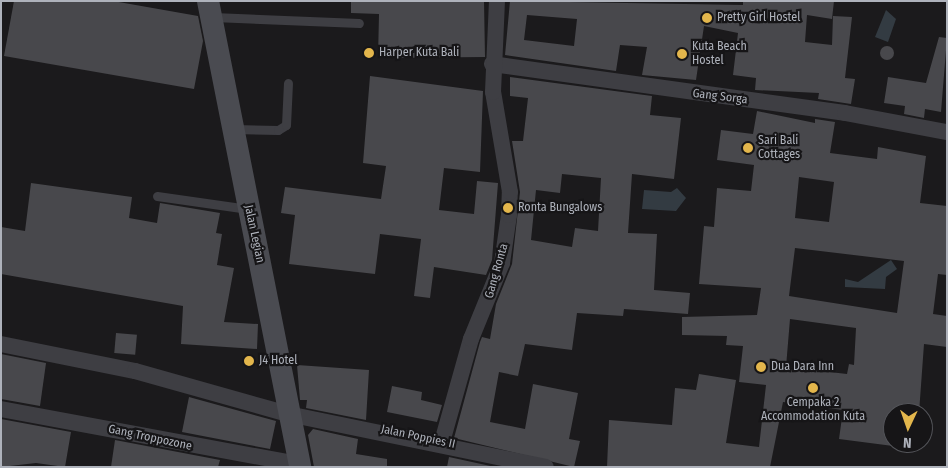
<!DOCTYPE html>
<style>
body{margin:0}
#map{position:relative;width:948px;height:468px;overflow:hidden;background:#1b1a1c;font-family:"Fira Sans Condensed",sans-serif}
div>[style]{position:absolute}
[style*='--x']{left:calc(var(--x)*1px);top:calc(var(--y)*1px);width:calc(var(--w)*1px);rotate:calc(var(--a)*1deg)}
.water>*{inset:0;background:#333b42}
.building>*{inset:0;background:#48484c;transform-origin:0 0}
.round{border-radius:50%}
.service>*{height:9px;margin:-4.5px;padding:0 4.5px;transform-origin:4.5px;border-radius:4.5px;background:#3e3e43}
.minor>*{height:16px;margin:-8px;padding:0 8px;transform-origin:8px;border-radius:8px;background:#3e3e43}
.secondary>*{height:22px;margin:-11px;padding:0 11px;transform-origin:11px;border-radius:11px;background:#4a4b51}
.dots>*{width:14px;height:14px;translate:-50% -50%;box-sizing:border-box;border:2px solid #161517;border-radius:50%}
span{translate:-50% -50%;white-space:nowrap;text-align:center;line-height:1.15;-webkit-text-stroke:4.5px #161517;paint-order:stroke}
.poi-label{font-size:12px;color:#aeb2bb}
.left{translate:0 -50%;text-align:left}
.street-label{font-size:12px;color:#aeb2bb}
.frame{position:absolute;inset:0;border:2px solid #aeb2bb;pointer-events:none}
.north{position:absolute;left:883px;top:403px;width:50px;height:50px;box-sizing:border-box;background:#161517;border:1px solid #535459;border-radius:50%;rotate:183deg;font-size:14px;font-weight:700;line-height:20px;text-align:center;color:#aeb2bb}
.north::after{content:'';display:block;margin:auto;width:18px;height:22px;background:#e3b64c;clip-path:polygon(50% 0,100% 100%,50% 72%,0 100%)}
</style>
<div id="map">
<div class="water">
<i style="clip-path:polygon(886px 10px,896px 19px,888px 42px,875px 37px)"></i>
<i style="clip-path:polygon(677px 188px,686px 198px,676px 211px,642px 209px,644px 190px,671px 192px)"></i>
<i style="clip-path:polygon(891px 260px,897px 269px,886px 277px,885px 289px,845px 287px,845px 279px,858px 282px)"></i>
</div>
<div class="building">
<i style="clip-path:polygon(14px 1px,113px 1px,198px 16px,203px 41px,194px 89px,4px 56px)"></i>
<i style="clip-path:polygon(351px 1px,484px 1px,485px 57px,378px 58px,379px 14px,351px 13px)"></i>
<i style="clip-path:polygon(evenodd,510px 1px,743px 5px,743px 1px,834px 1px,832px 19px,807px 15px,805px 42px,832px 45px,833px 16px,852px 17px,845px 78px,855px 79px,851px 104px,818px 99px,819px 93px,755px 90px,756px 78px,733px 75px,738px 33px,704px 26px,696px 80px,642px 75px,647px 47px,620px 45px,616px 71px,505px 55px,510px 1px,527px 15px,577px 19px,574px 46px,524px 40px,527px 15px)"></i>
<i style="clip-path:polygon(939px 37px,947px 38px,941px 112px,925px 109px,924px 118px,904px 114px,905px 106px,884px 103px,888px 77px,926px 83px)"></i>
<i class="round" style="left:880px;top:46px;width:14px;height:14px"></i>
<i style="clip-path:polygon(370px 76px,483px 91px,480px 172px,444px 168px,439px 210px,474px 214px,477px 181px,498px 183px,492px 260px,486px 275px,434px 267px,430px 298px,414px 296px,421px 239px,380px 234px,375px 274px,289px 264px,295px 215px,281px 213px,285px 187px,381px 199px,386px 166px,363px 163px)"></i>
<i style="clip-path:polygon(evenodd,510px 77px,652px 96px,650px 115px,681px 118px,674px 179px,632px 174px,628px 233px,657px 234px,654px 290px,690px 293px,688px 314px,624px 309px,623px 316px,577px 313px,572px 350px,525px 344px,518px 376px,499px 372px,490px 422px,525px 429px,533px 384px,578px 393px,569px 439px,580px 441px,574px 467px,454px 438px,480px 342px,482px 337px,490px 339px,496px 304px,512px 264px,520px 192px,512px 141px,523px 141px,528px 98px,510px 96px,510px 77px,562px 174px,601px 178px,598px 231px,575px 228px,572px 247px,531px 240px,536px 190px,560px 193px,562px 174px)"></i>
<i style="clip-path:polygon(evenodd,757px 111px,815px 123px,815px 119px,835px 122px,830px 153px,877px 159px,878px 147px,926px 156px,920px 203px,947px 206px,947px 275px,938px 274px,933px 314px,947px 316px,947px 347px,924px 344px,919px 413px,893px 413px,893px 446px,839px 439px,843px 410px,783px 402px,770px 467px,607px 467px,609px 420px,672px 425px,675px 388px,696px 390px,699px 374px,736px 380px,726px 443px,759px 447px,766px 385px,739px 382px,743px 346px,726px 345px,727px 336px,682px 335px,682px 317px,757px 315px,761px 288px,699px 284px,704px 226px,714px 227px,717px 188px,751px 191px,754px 165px,717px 160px,721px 130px,753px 134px,757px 111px,799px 177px,834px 182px,829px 222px,795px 218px,799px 177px,757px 111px,795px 248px,904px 261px,897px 313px,789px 296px,795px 248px,757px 111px,790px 319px,856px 328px,854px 365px,849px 364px,847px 374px,786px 367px,790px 319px)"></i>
<i style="clip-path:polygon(31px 183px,132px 197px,129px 218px,157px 223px,160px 203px,220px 213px,216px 233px,222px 234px,217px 265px,234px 268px,224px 322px,258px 324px,257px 349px,181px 344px,183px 306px,1px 274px,1px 227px,25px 231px)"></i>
<i style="left:116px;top:333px;width:21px;height:20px;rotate:5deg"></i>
<i style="clip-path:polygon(1px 354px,46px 363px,40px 406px,1px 399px)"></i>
<i style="clip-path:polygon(297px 365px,369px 370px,366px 420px,306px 408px,307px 400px,300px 400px)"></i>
<i style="clip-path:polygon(392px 386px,422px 392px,421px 400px,442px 405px,437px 422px,387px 412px)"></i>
<i style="clip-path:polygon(189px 397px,276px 421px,270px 449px,182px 432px)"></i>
<i style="clip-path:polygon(1px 419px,71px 432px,65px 467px,36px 463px,1px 467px)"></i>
<i style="clip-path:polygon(313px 429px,358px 439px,356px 454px,387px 459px,387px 467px,314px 467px,308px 435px)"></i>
<i style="clip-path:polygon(115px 440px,220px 460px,218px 467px,111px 467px)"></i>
<i style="clip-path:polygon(449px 457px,495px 467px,447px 467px)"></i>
</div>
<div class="service">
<i style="--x:213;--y:17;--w:146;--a:2.4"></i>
<i style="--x:233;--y:129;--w:45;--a:1.3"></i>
<i style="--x:278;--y:130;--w:9;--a:-32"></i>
<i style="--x:286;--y:125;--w:42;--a:-87.3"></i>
<i style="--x:157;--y:196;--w:92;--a:8.1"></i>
</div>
<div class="minor">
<i style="--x:492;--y:64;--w:356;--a:7.9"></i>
<i style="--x:845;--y:113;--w:104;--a:10.6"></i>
<i style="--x:1;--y:344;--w:137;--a:11.4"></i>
<i style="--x:135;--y:371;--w:159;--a:15.7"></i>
<i style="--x:288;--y:414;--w:263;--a:11.6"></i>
<i style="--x:1;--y:409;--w:303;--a:10.5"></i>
<i style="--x:442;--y:442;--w:107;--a:-74.3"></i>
<i style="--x:471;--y:339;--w:82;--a:-67.8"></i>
<i style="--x:502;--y:263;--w:49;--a:-81.7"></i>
<i style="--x:509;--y:215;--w:23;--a:-88"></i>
<i style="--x:510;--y:192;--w:101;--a:-99.6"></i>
<i style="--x:493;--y:92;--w:91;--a:-87.5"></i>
</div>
<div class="secondary">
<i style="--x:208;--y:1;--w:475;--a:78.8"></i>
</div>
<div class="dots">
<i style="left:707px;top:18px;background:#e3b64c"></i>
<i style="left:369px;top:53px;background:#e3b64c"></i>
<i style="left:682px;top:54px;background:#e3b64c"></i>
<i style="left:748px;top:148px;background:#e3b64c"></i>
<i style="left:508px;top:208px;background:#e3b64c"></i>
<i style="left:249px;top:361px;background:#e3b64c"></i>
<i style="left:761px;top:367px;background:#e3b64c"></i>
<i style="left:813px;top:388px;background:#e3b64c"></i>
</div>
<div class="poi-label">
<span class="left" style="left:717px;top:18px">Pretty Girl Hostel</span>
<span class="left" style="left:692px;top:54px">Kuta Beach<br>Hostel</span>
<span class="left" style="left:379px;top:53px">Harper Kuta Bali</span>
<span class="left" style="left:758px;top:148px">Sari Bali<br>Cottages</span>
<span class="left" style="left:518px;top:208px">Ronta Bungalows</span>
<span class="left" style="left:259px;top:361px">J4 Hotel</span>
<span class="left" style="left:771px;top:367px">Dua Dara Inn</span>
<span style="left:813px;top:410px">Cempaka 2<br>Accommodation Kuta</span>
</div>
<div class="street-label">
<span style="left:720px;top:97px;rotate:7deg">Gang Sorga</span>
<span style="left:254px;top:234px;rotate:78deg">Jalan Legian</span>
<span style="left:497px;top:271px;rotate:-74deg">Gang Ronta</span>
<span style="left:418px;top:437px;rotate:12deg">Jalan Poppies II</span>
<span style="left:150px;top:438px;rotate:12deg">Gang Troppozone</span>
</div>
<div class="frame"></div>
<div class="north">N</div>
</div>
